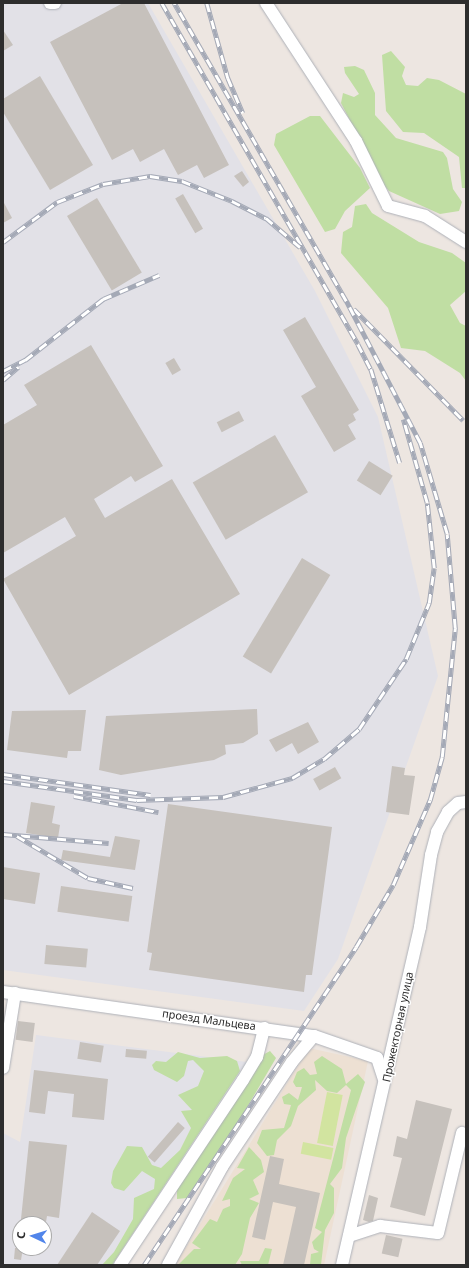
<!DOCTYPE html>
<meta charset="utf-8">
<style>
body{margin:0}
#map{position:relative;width:469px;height:1268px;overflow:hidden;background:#ede6e1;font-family:"Noto Sans",sans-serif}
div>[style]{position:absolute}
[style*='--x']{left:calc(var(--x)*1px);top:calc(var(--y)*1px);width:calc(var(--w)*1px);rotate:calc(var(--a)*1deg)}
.industrial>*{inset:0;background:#e2e1e7}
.education>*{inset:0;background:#ede0d3}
.green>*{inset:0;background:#c0dea3}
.pitch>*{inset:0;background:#d2e4a0;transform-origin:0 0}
.building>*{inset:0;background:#c6c1bc;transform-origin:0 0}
.roads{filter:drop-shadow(0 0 1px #aeb1b8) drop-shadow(0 0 1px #aeb1b8)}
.minor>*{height:12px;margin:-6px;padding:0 6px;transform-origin:6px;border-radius:6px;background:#fff}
.rail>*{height:4.5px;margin-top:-2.25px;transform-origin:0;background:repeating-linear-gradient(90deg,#fff 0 9px,#a4a9b6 0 18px);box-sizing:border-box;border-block:1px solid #a4a9b6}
span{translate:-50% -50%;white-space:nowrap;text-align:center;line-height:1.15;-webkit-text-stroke:3px #fff;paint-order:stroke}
.street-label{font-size:11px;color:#2d2d2d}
.frame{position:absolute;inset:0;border:4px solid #2d2d2d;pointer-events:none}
.north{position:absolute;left:12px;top:1216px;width:40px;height:40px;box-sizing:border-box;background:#fff;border:1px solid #ababab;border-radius:50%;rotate:274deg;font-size:11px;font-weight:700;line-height:16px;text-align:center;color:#2d2d2d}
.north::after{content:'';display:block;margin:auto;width:14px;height:18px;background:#5185ea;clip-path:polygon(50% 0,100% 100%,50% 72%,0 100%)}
</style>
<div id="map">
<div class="industrial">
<i style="clip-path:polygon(3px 3px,148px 3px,315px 291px,378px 417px,438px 676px,338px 959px,304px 1011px,3px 970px)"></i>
<i style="clip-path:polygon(evenodd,36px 1035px,247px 1062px,112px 1265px,3px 1265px,3px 1133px,20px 1142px,36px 1035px,20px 1224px,44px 1224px,44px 1248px,20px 1248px,20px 1224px)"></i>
</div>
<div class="education">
<i style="clip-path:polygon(309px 1048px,368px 1061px,324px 1265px,175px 1265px)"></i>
</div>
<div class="green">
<i style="clip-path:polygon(391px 51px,405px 67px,402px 76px,406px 85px,418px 86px,427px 78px,439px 80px,466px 94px,466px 188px,462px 188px,459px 157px,424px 133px,403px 132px,386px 111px,382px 55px)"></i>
<i style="clip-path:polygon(355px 66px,364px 70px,375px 93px,375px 115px,396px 138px,443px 152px,447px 158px,453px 189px,462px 202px,459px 211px,440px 214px,389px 191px,382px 183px,341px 103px,343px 93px,354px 97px,359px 94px,345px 73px,344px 67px)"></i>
<i style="clip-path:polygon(310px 116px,320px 116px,360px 168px,370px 188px,345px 211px,335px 229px,325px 232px,274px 145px,276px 134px)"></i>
<i style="clip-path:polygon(366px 204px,372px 213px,419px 242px,452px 253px,466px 263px,466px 291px,450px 305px,460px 323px,466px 326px,466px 381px,460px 373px,425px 351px,401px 348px,388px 308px,341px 253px,343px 232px,352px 227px,355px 206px)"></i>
<i style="clip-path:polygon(270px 1051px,276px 1058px,242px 1116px,187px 1198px,177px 1199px,177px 1189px,261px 1056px)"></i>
<i style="clip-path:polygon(178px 1052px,200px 1058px,227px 1056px,237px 1061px,240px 1071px,112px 1265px,102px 1265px,114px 1252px,133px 1219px,134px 1198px,154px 1189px,155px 1179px,142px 1171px,124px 1191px,114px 1188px,111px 1183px,113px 1171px,127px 1146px,142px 1147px,152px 1165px,161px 1168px,180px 1150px,191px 1128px,181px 1111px,192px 1110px,178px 1095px,198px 1086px,204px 1071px,193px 1060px,188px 1061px,184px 1076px,177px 1082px,154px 1070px,152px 1065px,156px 1061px,166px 1062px)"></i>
<i style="clip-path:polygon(322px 1056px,342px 1069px,346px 1084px,358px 1074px,365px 1082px,346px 1138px,342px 1168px,330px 1184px,334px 1188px,334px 1213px,325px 1230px,321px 1265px,310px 1265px,311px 1254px,319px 1252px,314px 1249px,312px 1242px,322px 1232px,315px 1228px,351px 1090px,346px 1085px,337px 1093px,327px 1091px,315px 1080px,316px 1090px,298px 1106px,291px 1126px,277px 1140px,274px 1155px,267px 1156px,257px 1143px,262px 1130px,284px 1128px,291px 1105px,284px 1104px,282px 1097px,289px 1093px,298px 1100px,302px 1087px,296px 1087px,293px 1082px,297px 1072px,304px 1068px,310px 1075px,317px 1074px,314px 1062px)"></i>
<i style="clip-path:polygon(249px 1147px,261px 1160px,264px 1172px,253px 1180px,259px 1194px,249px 1199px,259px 1203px,250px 1218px,242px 1254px,235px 1265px,178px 1265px,194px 1249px,201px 1249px,192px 1243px,210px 1219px,217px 1222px,223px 1209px,230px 1206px,230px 1199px,222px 1201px,233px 1178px,245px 1169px,237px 1168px)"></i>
<i style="clip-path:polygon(265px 1248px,272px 1249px,268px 1265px,242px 1265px,240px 1261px,259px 1261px)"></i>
</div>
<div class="pitch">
<i style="left:327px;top:1092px;width:16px;height:52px;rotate:11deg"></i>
<i style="left:303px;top:1142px;width:31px;height:12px;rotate:11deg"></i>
</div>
<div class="building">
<i style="clip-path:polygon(123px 3px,144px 3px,229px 165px,204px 178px,197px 165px,178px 175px,164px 149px,140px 162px,133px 149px,112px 160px,50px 42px)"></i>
<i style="clip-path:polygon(3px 30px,13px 45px,3px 51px)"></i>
<i style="clip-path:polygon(40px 76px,93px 165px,50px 190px,3px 112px,3px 99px)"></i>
<i style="clip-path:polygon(242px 171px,249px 182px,243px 187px,234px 176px)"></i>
<i style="left:183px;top:194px;width:40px;height:9px;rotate:60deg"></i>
<i style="left:97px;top:198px;width:87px;height:35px;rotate:59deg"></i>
<i style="clip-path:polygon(3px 201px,12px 218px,3px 223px)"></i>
<i style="clip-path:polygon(305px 317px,359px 410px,353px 414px,356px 420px,348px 425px,356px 439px,334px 452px,301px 396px,316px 387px,283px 330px)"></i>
<i style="clip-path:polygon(91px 345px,163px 466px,135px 482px,131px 476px,94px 499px,105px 518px,172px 479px,240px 594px,69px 695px,3px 579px,76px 536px,65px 517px,3px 553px,3px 425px,37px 405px,24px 385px)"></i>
<i style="left:174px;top:358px;width:14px;height:10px;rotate:60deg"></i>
<i style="left:239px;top:411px;width:11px;height:25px;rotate:63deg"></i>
<i style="left:275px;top:435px;width:66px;height:95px;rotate:60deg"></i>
<i style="left:369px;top:461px;width:28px;height:23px;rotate:32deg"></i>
<i style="left:302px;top:558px;width:33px;height:115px;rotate:31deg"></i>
<i style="clip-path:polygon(257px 709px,258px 734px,243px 743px,225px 745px,226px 754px,214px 760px,121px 775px,99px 770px,106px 716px)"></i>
<i style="clip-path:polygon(86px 710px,81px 751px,68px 751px,67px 758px,7px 750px,12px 711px)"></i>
<i style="clip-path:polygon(308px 722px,319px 742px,298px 754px,292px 743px,276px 752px,269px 740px)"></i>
<i style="clip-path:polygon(392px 766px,405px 768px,404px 775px,415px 776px,409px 815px,386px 812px)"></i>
<i style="left:335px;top:767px;width:13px;height:25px;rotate:61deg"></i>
<i style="clip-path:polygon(31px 802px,55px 806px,52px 823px,60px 825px,58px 838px,26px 833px)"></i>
<i style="clip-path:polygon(168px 804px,332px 827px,312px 975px,306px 975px,304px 992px,149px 970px,152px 953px,147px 952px)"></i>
<i style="clip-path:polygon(115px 836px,140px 840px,135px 870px,61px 860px,63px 850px,110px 857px)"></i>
<i style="clip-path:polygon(3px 867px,40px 873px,35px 904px,3px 899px)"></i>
<i style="left:61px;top:886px;width:72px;height:26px;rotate:8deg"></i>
<i style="left:46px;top:945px;width:42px;height:19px;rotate:5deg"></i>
<i style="left:18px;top:1021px;width:17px;height:19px;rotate:7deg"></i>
<i style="left:80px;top:1042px;width:24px;height:17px;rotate:9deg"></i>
<i style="left:126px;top:1049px;width:21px;height:8px;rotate:5deg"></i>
<i style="clip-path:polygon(34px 1070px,108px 1079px,104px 1120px,72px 1117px,74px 1094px,48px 1091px,45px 1114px,29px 1112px)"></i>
<i style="clip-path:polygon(416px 1100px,452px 1109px,425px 1216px,390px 1207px,402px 1158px,393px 1156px,397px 1136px,407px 1139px)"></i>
<i style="left:178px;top:1122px;width:9px;height:46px;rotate:41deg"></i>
<i style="clip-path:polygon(29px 1141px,67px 1145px,59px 1218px,47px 1216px,46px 1222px,21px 1219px)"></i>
<i style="clip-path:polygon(270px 1156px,284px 1159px,279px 1184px,320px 1193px,304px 1265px,283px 1265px,296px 1207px,273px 1202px,265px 1240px,252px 1237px)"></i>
<i style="clip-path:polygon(369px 1195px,378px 1198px,373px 1221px,369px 1222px,363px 1220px)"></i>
<i style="clip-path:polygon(92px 1212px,120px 1231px,97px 1265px,57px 1265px)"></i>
<i style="left:386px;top:1235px;width:17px;height:19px;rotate:13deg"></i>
<i style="clip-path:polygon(15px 1248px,23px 1248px,21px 1260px,14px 1259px)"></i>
</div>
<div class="roads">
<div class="minor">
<i style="--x:50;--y:3;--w:5;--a:0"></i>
<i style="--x:266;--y:3;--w:165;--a:56.9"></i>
<i style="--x:356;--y:141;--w:72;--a:63.8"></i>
<i style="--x:388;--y:206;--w:38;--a:15"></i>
<i style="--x:425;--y:216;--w:49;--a:32.4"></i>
<i style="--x:3;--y:992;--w:314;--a:8.1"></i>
<i style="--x:314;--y:1036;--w:67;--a:19.2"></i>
<i style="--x:377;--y:1058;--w:22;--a:72"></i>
<i style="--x:3;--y:1068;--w:76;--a:-80.9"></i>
<i style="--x:349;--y:1236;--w:33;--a:-18"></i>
<i style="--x:380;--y:1226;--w:58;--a:6.9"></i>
<i style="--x:438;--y:1233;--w:103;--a:-76.5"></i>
<i style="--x:120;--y:1265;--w:222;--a:-56.4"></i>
<i style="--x:243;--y:1080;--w:27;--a:-59"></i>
<i style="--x:257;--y:1057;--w:30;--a:-76"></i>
<i style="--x:168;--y:1265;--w:112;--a:-61.1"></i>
<i style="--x:222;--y:1167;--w:126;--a:-56.3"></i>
<i style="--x:292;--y:1062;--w:34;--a:-50"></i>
<i style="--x:342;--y:1265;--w:347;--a:-77"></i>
<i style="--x:420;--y:927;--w:73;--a:-81.3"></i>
<i style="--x:431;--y:855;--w:24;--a:-75"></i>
<i style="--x:437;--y:832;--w:23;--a:-61"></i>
<i style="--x:448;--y:812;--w:13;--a:-42"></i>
<i style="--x:458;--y:803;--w:8;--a:-7"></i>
</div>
</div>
<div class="rail">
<i style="--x:162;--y:3;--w:393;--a:60.1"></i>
<i style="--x:358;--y:344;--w:28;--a:63"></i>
<i style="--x:371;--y:369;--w:98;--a:72.9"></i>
<i style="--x:207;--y:3;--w:78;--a:74.4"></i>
<i style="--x:228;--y:78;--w:38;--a:67"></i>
<i style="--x:3;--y:242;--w:67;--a:-36.5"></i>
<i style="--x:57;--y:202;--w:49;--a:-21.4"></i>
<i style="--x:103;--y:184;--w:48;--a:-9.7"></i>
<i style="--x:150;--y:176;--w:32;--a:9"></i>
<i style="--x:182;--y:181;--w:54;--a:21.8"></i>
<i style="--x:232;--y:201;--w:38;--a:27"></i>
<i style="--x:266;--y:218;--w:45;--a:40.5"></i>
<i style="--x:354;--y:309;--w:156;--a:45.5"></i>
<i style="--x:3;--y:371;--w:25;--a:-27"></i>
<i style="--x:25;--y:360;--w:99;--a:-38"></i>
<i style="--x:103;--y:299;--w:61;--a:-23.2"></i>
<i style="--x:3;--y:380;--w:20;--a:-41"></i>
<i style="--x:3;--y:774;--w:149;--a:8.1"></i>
<i style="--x:3;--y:781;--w:135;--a:8.1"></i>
<i style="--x:137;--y:800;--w:86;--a:-2"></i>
<i style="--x:223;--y:797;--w:72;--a:-15.4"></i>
<i style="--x:292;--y:778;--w:37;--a:-31"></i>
<i style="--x:324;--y:759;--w:46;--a:-40.6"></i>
<i style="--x:359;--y:729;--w:84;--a:-56.1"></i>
<i style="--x:406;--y:659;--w:61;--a:-67.7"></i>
<i style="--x:429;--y:603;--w:35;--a:-82"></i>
<i style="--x:434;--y:568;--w:65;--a:-96.1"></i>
<i style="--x:427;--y:503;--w:87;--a:-105.9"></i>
<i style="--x:74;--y:796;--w:86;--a:10.8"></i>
<i style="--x:3;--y:834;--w:106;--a:4.9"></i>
<i style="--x:17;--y:836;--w:82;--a:30.6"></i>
<i style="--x:88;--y:878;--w:46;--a:12.5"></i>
<i style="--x:144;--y:1265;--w:382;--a:-56.3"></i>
<i style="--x:356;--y:947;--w:72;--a:-59.2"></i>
<i style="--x:393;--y:885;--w:93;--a:-66.5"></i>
<i style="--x:430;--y:800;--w:45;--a:-74.4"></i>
<i style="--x:442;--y:757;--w:130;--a:-84.2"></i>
<i style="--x:455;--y:628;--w:94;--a:-94.9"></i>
<i style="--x:447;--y:534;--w:95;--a:-106.5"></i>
<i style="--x:420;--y:443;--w:160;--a:-117.5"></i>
<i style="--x:346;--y:301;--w:344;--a:-120"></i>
</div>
<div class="street-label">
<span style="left:209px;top:1020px;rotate:8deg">проезд Мальцева</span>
<span style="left:398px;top:1027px;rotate:-78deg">Прожекторная улица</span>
</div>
<div class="frame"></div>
<div class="north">С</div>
</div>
